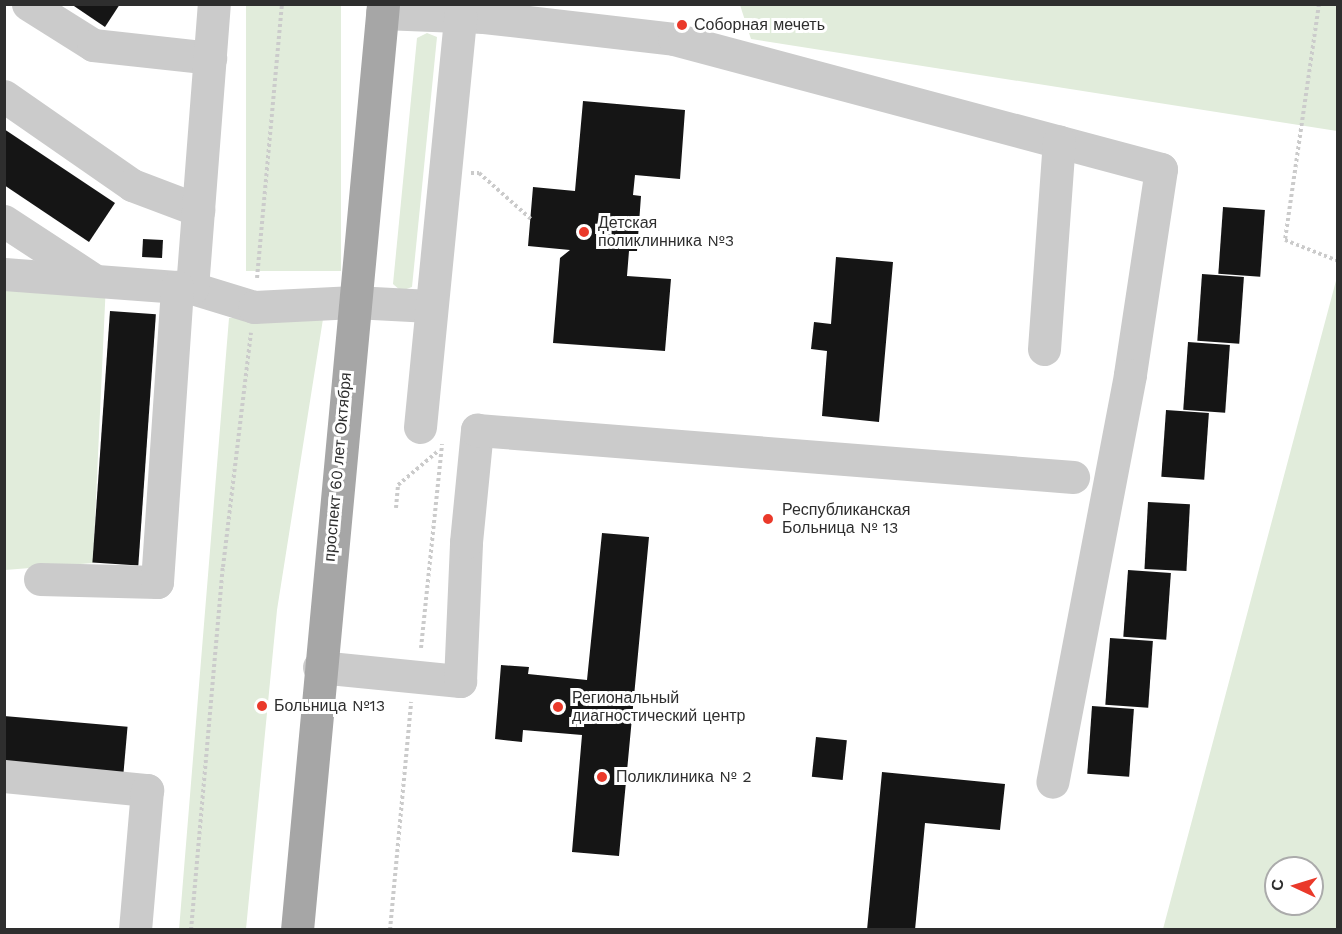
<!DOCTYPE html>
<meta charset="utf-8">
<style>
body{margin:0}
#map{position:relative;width:1342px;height:934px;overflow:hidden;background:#fff;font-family:"Work Sans",sans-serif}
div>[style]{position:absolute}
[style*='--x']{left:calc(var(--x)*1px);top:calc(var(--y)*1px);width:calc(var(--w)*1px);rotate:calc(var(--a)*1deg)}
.green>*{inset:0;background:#e1ecdb;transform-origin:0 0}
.building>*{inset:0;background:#151515;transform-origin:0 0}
.path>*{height:4px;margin-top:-2px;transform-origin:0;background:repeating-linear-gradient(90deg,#cbcbcb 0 3px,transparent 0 6px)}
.minor>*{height:33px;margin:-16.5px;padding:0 16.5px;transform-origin:16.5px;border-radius:16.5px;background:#cbcbcb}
.major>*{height:33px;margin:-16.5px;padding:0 16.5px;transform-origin:16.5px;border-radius:16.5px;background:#a6a6a6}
.dots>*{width:16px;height:16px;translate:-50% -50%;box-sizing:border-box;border:3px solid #fff;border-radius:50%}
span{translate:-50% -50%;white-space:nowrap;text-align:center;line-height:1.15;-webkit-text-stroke:6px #fff;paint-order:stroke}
.poi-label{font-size:16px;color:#2e2e2e}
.left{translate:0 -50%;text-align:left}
.street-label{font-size:16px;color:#2e2e2e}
.frame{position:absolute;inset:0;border:6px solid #2e2e2e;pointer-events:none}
.north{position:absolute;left:1264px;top:856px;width:60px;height:60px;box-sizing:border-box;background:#fff;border:2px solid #ababab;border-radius:50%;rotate:274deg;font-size:16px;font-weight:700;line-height:24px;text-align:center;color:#2e2e2e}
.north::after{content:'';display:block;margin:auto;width:21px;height:27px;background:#ea392a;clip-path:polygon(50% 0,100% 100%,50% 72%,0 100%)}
</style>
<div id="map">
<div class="green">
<i style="left:246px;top:5px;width:95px;height:266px"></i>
<i style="clip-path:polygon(740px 5px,1337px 5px,1337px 131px,751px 39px)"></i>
<i style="clip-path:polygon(427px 33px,437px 37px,412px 287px,401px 291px,393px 284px,417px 38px)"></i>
<i style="clip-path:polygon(4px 276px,106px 283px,93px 563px,5px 570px)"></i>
<i style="clip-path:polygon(evenodd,1337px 277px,1337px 929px,1163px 929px,1337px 277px,1276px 868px,1312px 868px,1312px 904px,1276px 904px,1276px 868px)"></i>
<i style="clip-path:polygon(229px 318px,323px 319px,277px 610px,246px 929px,179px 930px)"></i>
</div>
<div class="building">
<i style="clip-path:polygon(71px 4px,120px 4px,105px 27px)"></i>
<i style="clip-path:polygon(583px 101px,685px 110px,680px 179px,635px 175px,633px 195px,641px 196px,637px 251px,629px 251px,627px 276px,671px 279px,665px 351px,553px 343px,560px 258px,570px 250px,528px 246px,533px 187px,575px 191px)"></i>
<i style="clip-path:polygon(4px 129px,115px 203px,89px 242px,4px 185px)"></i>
<i style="left:1223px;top:207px;width:42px;height:67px;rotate:4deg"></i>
<i style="left:143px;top:239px;width:20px;height:18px;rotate:3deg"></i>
<i style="clip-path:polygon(836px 257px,893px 262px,879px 422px,822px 416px,827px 351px,811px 349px,814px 322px,831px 324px)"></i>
<i style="left:1202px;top:274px;width:42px;height:67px;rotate:4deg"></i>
<i style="left:110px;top:311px;width:46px;height:252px;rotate:4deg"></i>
<i style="left:1188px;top:342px;width:42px;height:68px;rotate:4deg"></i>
<i style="left:1166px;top:410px;width:43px;height:67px;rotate:4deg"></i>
<i style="left:1148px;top:502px;width:42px;height:67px;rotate:3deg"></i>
<i style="clip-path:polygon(602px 533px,649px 537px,619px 856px,572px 852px,582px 735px,523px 730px,522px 742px,495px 739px,501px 665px,529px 667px,528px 674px,587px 680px)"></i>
<i style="left:1128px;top:570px;width:43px;height:67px;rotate:4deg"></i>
<i style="left:1110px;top:638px;width:43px;height:67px;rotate:4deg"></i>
<i style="left:1092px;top:706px;width:42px;height:68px;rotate:4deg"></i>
<i style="left:4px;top:716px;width:124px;height:48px;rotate:5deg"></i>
<i style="left:816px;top:737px;width:31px;height:40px;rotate:6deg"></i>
<i style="clip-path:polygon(882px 772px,1005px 784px,1000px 830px,925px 823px,915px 930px,867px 930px)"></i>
</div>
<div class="path">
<i style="--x:1319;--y:4;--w:238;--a:98.2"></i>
<i style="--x:1285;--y:240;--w:57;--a:21.6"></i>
<i style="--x:471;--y:173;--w:8;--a:0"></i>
<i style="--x:479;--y:173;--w:69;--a:41.5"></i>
<i style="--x:257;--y:278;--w:275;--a:-84.8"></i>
<i style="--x:396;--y:508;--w:23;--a:-85"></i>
<i style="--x:398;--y:485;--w:51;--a:-40.2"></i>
<i style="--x:421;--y:648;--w:205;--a:-84.1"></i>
<i style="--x:191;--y:930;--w:364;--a:-85"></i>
<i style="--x:223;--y:567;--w:236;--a:-83.2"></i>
<i style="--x:390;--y:930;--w:229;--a:-84.7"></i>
</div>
<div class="minor">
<i style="--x:28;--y:4;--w:77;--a:32.2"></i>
<i style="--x:93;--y:45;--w:118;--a:6.3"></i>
<i style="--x:382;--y:13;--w:102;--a:2.2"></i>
<i style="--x:484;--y:17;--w:191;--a:6.6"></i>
<i style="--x:674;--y:39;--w:504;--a:14.95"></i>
<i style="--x:1161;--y:169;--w:208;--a:98.6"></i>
<i style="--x:1130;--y:375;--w:414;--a:100.8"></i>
<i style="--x:4;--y:96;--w:156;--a:34.8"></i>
<i style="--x:132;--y:185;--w:71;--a:20.7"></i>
<i style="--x:4;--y:221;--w:104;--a:33.2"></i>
<i style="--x:4;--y:274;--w:189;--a:4.3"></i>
<i style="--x:192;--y:288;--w:65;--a:17"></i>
<i style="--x:254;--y:307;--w:100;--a:-2.9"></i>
<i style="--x:354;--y:302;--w:76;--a:3"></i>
<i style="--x:192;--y:288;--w:285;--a:-85.6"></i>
<i style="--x:1044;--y:349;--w:208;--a:-85.9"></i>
<i style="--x:420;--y:427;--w:413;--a:-84.4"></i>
<i style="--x:40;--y:579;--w:117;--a:1.5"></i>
<i style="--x:157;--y:582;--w:296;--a:-86.1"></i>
<i style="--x:319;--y:667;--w:142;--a:5.7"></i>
<i style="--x:460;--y:681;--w:139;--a:-87.5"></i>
<i style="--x:466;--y:542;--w:113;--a:-84.4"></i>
<i style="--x:477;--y:430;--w:598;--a:4.51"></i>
<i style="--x:4;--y:776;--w:144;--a:5.6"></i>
<i style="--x:147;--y:790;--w:141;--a:94.9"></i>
</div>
<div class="major">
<i style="--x:297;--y:930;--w:930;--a:-84.69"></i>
</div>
<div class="dots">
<i style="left:682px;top:25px;background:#ea392a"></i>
<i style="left:584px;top:232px;background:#ea392a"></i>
<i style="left:768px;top:519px;background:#ea392a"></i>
<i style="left:262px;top:706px;background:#ea392a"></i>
<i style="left:558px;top:707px;background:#ea392a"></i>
<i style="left:602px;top:777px;background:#ea392a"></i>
</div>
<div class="poi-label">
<span class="left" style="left:694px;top:25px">Соборная мечеть</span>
<span class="left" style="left:598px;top:232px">Детская<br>поликлинника №3</span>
<span class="left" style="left:782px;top:519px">Республиканская<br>Больница № 13</span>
<span class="left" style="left:572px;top:707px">Региональный<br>диагностический центр</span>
<span class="left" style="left:274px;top:706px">Больница №13</span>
<span class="left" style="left:616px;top:777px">Поликлиника № 2</span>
</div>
<div class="street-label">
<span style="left:338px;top:467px;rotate:-85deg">проспект 60 лет Октября</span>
</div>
<div class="frame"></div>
<div class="north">С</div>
</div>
